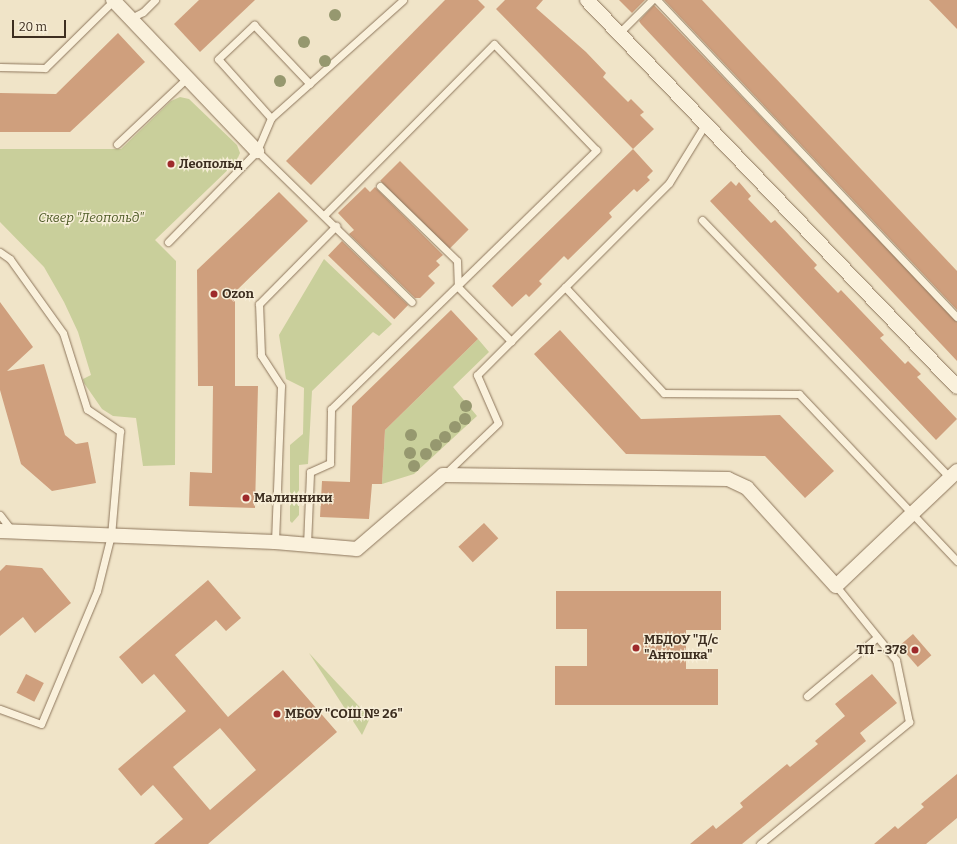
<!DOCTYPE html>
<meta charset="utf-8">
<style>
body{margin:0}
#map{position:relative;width:957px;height:844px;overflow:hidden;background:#f0e4c8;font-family:Bitter,serif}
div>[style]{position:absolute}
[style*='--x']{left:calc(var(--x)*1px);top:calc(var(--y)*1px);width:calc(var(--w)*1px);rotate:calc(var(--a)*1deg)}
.green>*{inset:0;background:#c9cf9b}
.building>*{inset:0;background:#cf9f7d;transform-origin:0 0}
.roads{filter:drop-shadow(0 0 1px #8d765c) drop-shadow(0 0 1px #8d765c)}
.service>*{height:7px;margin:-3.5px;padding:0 3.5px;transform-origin:3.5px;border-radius:3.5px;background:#faf1dc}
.minor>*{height:14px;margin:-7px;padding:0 7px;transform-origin:7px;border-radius:7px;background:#faf1dc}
.trees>*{width:12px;height:12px;margin:-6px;border-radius:50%;background:#96986f}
.dots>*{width:11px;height:11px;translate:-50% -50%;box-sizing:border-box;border:2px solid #f7eed8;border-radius:50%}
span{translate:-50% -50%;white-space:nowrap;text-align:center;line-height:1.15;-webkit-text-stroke:3px #f7eed8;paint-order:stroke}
.poi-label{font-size:13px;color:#3d2e20;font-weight:700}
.left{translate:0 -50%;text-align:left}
.right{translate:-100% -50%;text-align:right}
.park-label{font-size:13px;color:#4d5a26;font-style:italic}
.scale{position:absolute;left:12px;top:20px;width:54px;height:18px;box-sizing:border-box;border:2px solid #3d2e20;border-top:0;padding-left:5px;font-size:12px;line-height:14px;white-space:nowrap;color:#3d2e20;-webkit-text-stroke:3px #f7eed8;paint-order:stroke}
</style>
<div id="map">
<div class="green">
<i style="clip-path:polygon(180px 97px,189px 99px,237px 145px,240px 153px,236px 162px,155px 240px,176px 261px,175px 465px,143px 466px,136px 418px,113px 416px,102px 409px,84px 383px,83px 379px,91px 375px,78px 332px,64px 302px,44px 267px,0 222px,0 149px,121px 149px,171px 101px)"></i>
<i style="clip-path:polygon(324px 259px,392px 324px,379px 336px,373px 332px,312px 391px,308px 464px,299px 465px,299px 515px,292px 523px,290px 521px,290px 445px,303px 434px,304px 388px,286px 379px,279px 335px)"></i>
<i style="clip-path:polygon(478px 339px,489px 352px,453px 387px,477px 416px,414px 474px,382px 484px,385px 430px)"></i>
<i style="clip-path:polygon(309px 653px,370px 718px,362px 735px)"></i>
</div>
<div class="building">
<i style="clip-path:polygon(199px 0,255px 0,200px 52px,174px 24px)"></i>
<i style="clip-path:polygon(445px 0,478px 0,485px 7px,311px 185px,286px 161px)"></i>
<i style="clip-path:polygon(505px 0,543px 0,536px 8px,586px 52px,606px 73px,603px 77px,628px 102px,631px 99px,644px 112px,640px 115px,654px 129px,633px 149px,496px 9px)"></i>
<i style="clip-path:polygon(619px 0,645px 0,632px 13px)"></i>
<i style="clip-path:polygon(664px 0,702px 0,957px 271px,957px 310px)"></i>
<i style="clip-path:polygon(929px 0,957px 0,957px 29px)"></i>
<i style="clip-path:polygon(654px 5px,957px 322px,957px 361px,641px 24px,639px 21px)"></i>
<i style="clip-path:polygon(118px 33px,145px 62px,70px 132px,0 132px,0 93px,56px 94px)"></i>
<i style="clip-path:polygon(633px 149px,653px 171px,647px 177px,650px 180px,637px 192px,634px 189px,609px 213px,612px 217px,568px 260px,564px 256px,539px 281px,542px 284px,529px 297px,526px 294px,512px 307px,492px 286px)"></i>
<i style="left:400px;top:161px;width:97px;height:28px;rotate:45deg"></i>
<i style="clip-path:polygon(731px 181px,736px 186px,739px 182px,751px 196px,748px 199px,771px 223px,775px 220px,817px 265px,814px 268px,838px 293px,841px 290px,884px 335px,880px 338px,905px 364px,908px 361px,921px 374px,917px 377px,957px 419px,936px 440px,710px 201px)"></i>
<i style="clip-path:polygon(365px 187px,370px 192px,375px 187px,443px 255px,436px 261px,440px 265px,428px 276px,435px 283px,420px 298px,415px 298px,349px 234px,354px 230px,338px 213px)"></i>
<i style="clip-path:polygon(279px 192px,308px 221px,235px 292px,235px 386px,258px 386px,255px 508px,189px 506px,190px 472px,212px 473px,213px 386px,198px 386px,197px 270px)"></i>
<i style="left:342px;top:241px;width:92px;height:20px;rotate:44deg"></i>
<i style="clip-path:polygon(0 302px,33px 347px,7px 371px,44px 364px,65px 435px,76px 444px,88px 442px,96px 483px,52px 491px,21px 464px,0 390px)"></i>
<i style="clip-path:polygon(451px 310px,478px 339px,385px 430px,382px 484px,372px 484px,369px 519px,320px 517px,322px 481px,350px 482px,352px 406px)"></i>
<i style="clip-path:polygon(560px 330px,641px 419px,780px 415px,834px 471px,805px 498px,765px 456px,626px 454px,534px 354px)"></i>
<i style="left:484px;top:523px;width:21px;height:35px;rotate:47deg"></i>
<i style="clip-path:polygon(6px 565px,42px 568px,71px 603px,35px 633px,23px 617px,0 636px,0 571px)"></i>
<i style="clip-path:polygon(evenodd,208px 580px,241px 618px,226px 631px,216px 620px,175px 655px,228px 717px,283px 670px,337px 732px,208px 844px,154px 844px,183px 819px,153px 785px,141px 796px,118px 769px,186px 711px,154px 674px,142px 684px,119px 657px,208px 580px,220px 728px,256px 770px,210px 810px,173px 767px,220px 728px)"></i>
<i style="clip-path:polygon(556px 591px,721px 591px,721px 630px,686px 630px,686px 669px,718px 669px,718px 705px,555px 705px,555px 666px,587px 666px,587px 629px,556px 629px)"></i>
<i style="left:913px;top:634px;width:28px;height:18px;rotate:49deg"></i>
<i style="left:26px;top:674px;width:20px;height:21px;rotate:27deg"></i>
<i style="clip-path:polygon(872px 674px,897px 703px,860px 733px,866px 741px,742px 844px,690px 844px,713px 825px,716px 829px,743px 807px,740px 803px,787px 764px,790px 767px,818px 744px,815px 741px,845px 716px,835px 704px)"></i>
<i style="clip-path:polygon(957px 774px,957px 818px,926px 844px,874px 844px,895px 826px,898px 829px,924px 807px,921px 804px)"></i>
</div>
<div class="roads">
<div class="service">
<i style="--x:657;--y:0;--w:436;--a:46.6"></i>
<i style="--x:131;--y:18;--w:13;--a:-27"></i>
<i style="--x:143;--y:12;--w:17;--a:-45"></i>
<i style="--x:619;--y:33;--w:47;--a:-45"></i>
<i style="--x:0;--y:67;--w:45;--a:1.3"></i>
<i style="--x:45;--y:68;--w:97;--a:-44.6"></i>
<i style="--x:271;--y:118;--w:79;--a:-131.9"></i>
<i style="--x:218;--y:59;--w:50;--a:-43.4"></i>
<i style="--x:254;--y:25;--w:81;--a:46.5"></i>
<i style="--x:706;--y:123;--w:70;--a:121.7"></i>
<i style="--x:669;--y:183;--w:147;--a:135"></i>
<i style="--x:565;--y:287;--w:145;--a:47"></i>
<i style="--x:664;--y:393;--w:135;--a:0.4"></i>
<i style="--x:799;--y:394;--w:230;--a:46.6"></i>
<i style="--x:117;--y:144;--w:98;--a:-43.3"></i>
<i style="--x:257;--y:151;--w:216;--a:44.3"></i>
<i style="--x:380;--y:186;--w:107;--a:44.2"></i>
<i style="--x:457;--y:261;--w:26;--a:88"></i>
<i style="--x:458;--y:287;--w:76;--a:45.5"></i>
<i style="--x:511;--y:341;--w:48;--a:135"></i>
<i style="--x:477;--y:375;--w:52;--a:66.4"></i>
<i style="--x:498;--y:423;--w:74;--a:136.1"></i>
<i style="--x:702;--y:220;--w:358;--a:46.1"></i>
<i style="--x:168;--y:242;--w:127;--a:-45.6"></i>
<i style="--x:257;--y:151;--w:36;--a:-67"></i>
<i style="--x:271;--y:118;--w:177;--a:-41.8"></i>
<i style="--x:0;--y:252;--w:12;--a:35"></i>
<i style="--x:10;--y:259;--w:91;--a:54.4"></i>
<i style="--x:63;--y:333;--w:80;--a:72.5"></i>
<i style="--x:87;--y:409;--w:40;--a:34"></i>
<i style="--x:120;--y:431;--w:104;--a:94.9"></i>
<i style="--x:111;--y:535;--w:58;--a:104"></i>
<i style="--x:97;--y:591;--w:144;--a:112.8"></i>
<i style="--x:41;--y:724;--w:44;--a:-159.9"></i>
<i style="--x:511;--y:341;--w:76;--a:-45"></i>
<i style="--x:0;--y:515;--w:20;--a:53"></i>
<i style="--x:275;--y:542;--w:156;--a:-87.8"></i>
<i style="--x:281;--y:386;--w:37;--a:-123"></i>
<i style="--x:261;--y:355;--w:51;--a:-92.2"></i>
<i style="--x:259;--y:304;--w:110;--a:-45.4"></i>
<i style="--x:307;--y:545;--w:73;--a:-87.6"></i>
<i style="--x:310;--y:472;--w:22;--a:-24"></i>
<i style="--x:330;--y:463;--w:54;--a:-88.9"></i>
<i style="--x:331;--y:409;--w:371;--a:-44.3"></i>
<i style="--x:596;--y:150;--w:147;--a:-133.9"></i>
<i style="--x:494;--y:44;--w:240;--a:134.8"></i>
<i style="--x:807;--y:696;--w:90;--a:-40"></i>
<i style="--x:760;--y:844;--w:193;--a:-39.3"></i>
<i style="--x:909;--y:722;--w:63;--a:-101.8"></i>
<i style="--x:896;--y:660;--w:95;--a:-129"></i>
</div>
<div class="minor">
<i style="--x:113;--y:0;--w:209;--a:46.4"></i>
<i style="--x:587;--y:0;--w:535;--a:46.29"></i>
<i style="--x:0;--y:531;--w:275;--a:2.3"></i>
<i style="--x:275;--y:542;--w:82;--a:4.9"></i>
<i style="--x:357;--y:549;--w:113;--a:-40.7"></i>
<i style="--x:443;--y:475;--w:285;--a:0.8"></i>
<i style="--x:728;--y:479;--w:21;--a:25"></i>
<i style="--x:747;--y:488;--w:132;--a:47.8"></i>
<i style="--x:836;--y:586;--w:167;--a:-43.5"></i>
</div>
</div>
<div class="trees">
<i style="left:335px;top:15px"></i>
<i style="left:304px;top:42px"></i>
<i style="left:325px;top:61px"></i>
<i style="left:280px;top:81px"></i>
<i style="left:466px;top:406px"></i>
<i style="left:465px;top:419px"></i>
<i style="left:455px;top:427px"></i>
<i style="left:411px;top:435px"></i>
<i style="left:445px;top:437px"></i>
<i style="left:436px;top:445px"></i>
<i style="left:410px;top:453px"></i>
<i style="left:426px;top:454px"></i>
<i style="left:414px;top:466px"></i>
</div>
<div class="dots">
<i style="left:171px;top:164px;background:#9e2a2b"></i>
<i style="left:214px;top:294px;background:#9e2a2b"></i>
<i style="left:246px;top:498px;background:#9e2a2b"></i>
<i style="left:636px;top:648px;background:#9e2a2b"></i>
<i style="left:915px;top:650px;background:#9e2a2b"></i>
<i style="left:277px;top:714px;background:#9e2a2b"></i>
</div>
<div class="poi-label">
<span class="left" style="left:179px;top:164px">Леопольд</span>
<span class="left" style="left:222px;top:294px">Ozon</span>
<span class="left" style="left:254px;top:498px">Малинники</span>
<span class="left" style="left:644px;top:648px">МБДОУ "Д/с<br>"Антошка"</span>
<span class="right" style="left:907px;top:650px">ТП - 378</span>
<span class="left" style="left:285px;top:714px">МБОУ "СОШ № 26"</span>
</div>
<div class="park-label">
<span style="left:91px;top:218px">Сквер "Леопольд"</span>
</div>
<div class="scale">20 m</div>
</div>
